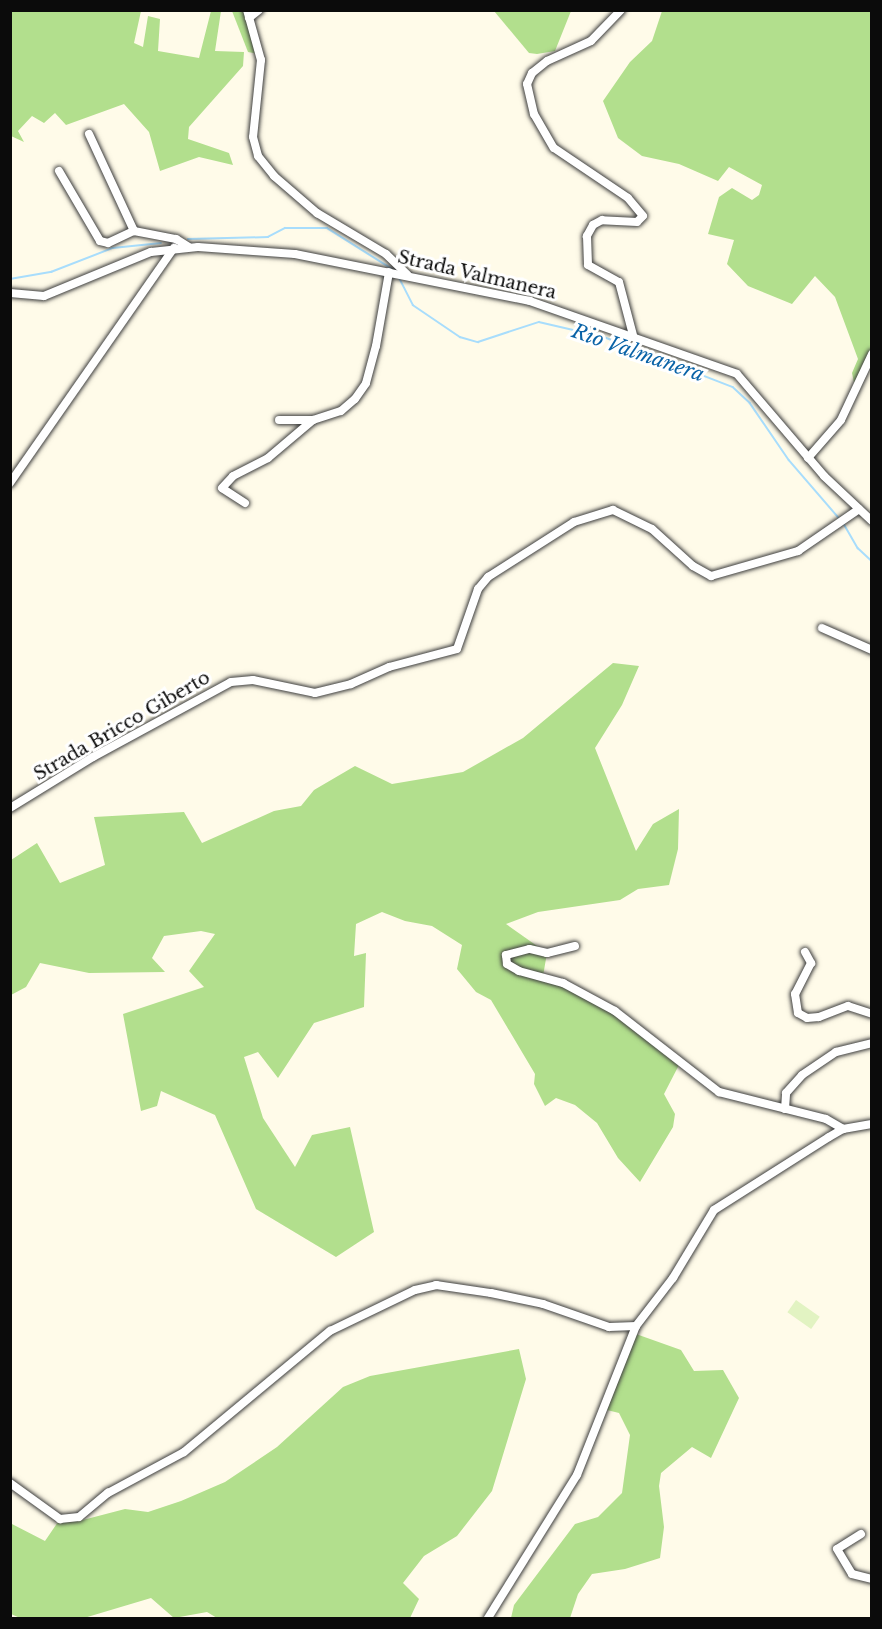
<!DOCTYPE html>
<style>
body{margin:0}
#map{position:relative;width:882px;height:1629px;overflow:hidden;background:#fffbe9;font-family:"Libre Baskerville",serif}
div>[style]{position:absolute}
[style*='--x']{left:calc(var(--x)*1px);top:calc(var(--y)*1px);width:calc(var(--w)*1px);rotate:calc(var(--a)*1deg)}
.forest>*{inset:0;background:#b2df8d}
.pitch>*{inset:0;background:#e2f3c2;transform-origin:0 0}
.stream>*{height:1.5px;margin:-0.75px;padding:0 0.75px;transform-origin:0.75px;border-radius:0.75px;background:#a8ddfc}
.roads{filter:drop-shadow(0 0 2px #3e3e3e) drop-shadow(0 0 2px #3e3e3e)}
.minor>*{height:8px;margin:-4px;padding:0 4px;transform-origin:4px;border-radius:4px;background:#fff}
span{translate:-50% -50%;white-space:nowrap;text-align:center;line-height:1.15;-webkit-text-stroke:6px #fff;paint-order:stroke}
.street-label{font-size:18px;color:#0b0b0b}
.water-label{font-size:20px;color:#0a63a7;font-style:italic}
.frame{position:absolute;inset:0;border:12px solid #0b0b0b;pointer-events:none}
</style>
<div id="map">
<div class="forest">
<i style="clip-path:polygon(10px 11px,141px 11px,134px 43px,143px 47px,148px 16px,160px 19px,158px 51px,199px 58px,211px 11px,221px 11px,215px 51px,244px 52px,243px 66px,189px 127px,188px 139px,229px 153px,233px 165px,199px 157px,160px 171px,149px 132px,124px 104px,66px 125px,55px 113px,44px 123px,32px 116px,18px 131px,24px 142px,11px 136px)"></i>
<i style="clip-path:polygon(232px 11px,244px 11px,258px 54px,248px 52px)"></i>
<i style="clip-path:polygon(494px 11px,571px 11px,555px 51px,537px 54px,529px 53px)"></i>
<i style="clip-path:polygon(662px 11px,871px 11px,872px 351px,856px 392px,852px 373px,858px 359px,835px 297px,815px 276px,792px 304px,748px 286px,727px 264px,734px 240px,708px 234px,719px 197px,732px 188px,752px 200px,759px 195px,762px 185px,729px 167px,718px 181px,679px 164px,642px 156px,618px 138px,603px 101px,630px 62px,652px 41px)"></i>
<i style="clip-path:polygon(613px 663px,639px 666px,622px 705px,595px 748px,636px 851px,653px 824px,679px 809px,678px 849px,669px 885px,638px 889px,620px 900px,538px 912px,506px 924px,547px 953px,543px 976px,594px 1000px,680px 1063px,664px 1094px,675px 1114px,673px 1127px,640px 1182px,618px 1158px,597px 1123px,575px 1105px,556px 1098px,545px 1106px,534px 1084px,535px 1074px,491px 1000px,476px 992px,457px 969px,462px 945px,432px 926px,405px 921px,382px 912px,356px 924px,354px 956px,366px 953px,364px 1007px,314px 1023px,278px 1078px,258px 1052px,244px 1057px,263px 1118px,295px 1167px,312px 1135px,350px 1127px,374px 1232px,336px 1257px,256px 1209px,215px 1115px,161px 1091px,157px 1106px,141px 1111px,123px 1014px,204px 987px,189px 971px,215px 934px,201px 931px,164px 936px,152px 958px,165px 972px,89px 973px,40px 963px,26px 987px,11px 995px,11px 860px,37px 843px,60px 883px,105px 865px,94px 817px,184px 812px,202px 843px,274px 811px,301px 806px,314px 790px,355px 766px,392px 784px,463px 772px,523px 738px)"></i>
<i style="clip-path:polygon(636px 1334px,681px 1350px,694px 1371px,723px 1370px,739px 1398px,711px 1458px,692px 1447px,661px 1473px,659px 1486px,664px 1527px,660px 1558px,625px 1569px,592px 1574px,578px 1594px,570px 1618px,511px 1618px,514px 1605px,575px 1524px,598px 1517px,622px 1493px,630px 1435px,619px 1413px,607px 1410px)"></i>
<i style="clip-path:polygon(519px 1349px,526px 1379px,492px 1491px,457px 1536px,424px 1556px,403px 1583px,419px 1599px,410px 1618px,217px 1618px,207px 1612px,174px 1618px,151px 1598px,84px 1618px,20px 1618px,11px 1614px,10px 1523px,45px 1541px,60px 1519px,79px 1521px,125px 1509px,148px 1512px,181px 1501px,225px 1482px,277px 1447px,343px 1387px,370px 1376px)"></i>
</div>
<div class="pitch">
<i style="left:796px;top:1300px;width:29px;height:15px;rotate:35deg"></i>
</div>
<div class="stream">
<i style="--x:188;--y:239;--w:80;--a:-1.4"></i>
<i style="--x:268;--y:237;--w:19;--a:-28"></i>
<i style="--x:285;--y:228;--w:42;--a:0"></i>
<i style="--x:327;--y:228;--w:79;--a:32.1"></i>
<i style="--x:10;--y:279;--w:42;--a:-9.7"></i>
<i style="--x:51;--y:272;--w:66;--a:-21.2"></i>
<i style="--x:113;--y:248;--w:48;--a:-5.9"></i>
<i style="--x:400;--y:279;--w:29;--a:63"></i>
<i style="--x:413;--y:305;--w:57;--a:34.2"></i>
<i style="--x:460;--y:337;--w:19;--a:16"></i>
<i style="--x:478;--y:342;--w:64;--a:-18.2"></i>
<i style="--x:539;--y:322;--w:67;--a:13"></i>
<i style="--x:604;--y:337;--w:138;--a:21.2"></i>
<i style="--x:733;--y:387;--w:23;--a:43"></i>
<i style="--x:750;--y:403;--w:69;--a:55.6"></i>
<i style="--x:789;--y:460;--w:77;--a:49.2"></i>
<i style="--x:844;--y:524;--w:28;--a:60"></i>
<i style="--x:858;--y:548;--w:19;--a:43"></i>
</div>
<div class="roads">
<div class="minor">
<i style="--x:247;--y:10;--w:52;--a:74.4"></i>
<i style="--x:261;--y:60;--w:77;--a:95.9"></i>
<i style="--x:253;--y:137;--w:20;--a:75"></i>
<i style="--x:258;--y:156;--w:26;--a:51"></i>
<i style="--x:274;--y:176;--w:57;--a:40.7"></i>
<i style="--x:317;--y:213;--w:80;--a:30.7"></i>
<i style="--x:386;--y:254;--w:30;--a:44"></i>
<i style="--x:621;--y:10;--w:43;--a:134.1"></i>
<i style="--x:591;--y:41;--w:48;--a:155.6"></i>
<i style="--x:547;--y:61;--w:19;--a:141"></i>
<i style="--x:532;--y:73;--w:12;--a:114"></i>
<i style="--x:527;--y:84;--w:31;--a:77"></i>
<i style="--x:534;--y:114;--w:39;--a:60"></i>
<i style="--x:554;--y:148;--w:89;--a:34"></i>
<i style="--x:628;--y:198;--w:23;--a:50"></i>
<i style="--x:643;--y:216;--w:8;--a:135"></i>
<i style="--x:637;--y:222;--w:35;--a:-177"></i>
<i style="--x:602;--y:220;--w:10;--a:151"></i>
<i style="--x:593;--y:225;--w:13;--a:119"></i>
<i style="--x:587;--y:236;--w:29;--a:88"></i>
<i style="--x:588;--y:265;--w:35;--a:29"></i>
<i style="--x:619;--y:282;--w:55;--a:75.2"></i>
<i style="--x:249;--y:18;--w:13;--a:-39"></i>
<i style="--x:89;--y:134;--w:107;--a:65.1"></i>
<i style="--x:59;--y:171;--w:81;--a:59.6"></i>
<i style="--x:100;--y:241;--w:8;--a:14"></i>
<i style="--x:108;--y:243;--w:29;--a:-25"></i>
<i style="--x:134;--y:231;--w:43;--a:10.8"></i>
<i style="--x:176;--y:239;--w:15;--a:32"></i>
<i style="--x:10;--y:293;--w:34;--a:5"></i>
<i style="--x:44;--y:296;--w:116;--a:-22.4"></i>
<i style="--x:151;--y:252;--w:47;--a:-6.1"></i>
<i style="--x:198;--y:247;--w:97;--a:4.1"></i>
<i style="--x:295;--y:254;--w:240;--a:11.3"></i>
<i style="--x:530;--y:301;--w:219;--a:19.4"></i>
<i style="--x:737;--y:374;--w:134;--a:49.5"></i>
<i style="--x:824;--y:476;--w:66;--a:43.2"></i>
<i style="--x:279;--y:420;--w:34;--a:0"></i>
<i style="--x:313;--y:420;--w:29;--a:-18"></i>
<i style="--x:341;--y:411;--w:18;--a:-41"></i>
<i style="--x:355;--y:399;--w:19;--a:-55"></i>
<i style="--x:366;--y:383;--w:38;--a:-75"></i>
<i style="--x:376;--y:346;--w:75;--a:-80"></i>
<i style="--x:808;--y:458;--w:50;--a:-49"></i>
<i style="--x:841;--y:420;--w:73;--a:-64.8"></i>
<i style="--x:10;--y:483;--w:287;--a:-55.1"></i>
<i style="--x:245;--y:503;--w:27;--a:-147"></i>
<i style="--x:222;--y:488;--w:16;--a:-47"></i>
<i style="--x:233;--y:476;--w:39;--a:-27"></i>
<i style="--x:268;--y:458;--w:59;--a:-40.2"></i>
<i style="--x:822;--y:628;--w:55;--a:23.7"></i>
<i style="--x:10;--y:808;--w:97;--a:-31.6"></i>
<i style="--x:93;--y:757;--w:157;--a:-28.5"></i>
<i style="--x:231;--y:682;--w:22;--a:-5"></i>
<i style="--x:253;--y:680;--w:63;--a:11.8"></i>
<i style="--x:315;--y:693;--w:37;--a:-14"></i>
<i style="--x:351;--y:684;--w:42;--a:-24.1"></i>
<i style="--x:389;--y:667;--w:70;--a:-14.8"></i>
<i style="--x:457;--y:649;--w:64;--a:-70.7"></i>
<i style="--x:478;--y:589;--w:16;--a:-50"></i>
<i style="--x:488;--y:577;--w:102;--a:-32.6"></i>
<i style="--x:574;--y:522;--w:41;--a:-17.1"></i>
<i style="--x:613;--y:510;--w:43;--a:26"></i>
<i style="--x:652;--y:529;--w:55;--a:42.1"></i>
<i style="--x:693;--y:566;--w:21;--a:29"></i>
<i style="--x:711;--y:576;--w:91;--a:-16"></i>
<i style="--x:798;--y:551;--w:74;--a:-34.5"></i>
<i style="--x:575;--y:946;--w:29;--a:166"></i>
<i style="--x:547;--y:953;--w:18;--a:-167"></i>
<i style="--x:529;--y:949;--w:24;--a:165"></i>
<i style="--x:506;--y:955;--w:9;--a:84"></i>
<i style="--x:507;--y:964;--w:14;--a:30"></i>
<i style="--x:519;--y:971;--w:46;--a:15.3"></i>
<i style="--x:563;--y:983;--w:59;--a:28.3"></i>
<i style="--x:615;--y:1011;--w:132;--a:37.9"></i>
<i style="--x:719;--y:1092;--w:110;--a:14.2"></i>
<i style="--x:826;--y:1119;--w:20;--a:30"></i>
<i style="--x:805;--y:952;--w:13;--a:61"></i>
<i style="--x:811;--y:963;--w:35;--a:117"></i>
<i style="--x:795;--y:994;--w:19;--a:81"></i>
<i style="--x:798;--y:1013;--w:10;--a:29"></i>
<i style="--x:807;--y:1018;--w:12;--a:-5"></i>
<i style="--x:819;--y:1017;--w:31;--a:-21"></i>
<i style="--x:848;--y:1006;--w:25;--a:18"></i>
<i style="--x:785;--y:1109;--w:16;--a:-86"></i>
<i style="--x:786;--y:1093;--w:24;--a:-48"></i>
<i style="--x:802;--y:1075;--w:41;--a:-34.1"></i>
<i style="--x:836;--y:1052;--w:37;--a:-14"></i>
<i style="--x:10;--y:1483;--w:62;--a:35.8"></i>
<i style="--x:60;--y:1519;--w:19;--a:-6"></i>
<i style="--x:79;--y:1517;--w:38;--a:-40"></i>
<i style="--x:108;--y:1493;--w:86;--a:-28.3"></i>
<i style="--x:184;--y:1452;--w:190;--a:-39.7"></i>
<i style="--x:330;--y:1331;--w:94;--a:-25.8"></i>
<i style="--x:415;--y:1290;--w:22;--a:-13"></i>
<i style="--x:436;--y:1285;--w:56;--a:8.3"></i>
<i style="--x:491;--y:1293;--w:53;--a:11.9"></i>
<i style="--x:543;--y:1304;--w:70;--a:19.2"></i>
<i style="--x:609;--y:1327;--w:27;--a:-2"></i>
<i style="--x:861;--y:1534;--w:28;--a:148"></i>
<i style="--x:837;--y:1549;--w:29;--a:59"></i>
<i style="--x:852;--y:1574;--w:21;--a:14"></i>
<i style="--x:488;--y:1618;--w:168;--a:-58.1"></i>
<i style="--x:577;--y:1475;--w:160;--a:-68.4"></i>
<i style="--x:636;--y:1326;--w:61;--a:-52.4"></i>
<i style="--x:673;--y:1278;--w:79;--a:-58.9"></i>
<i style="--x:714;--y:1210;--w:136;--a:-32.4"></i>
<i style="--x:829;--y:1137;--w:16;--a:-30"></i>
<i style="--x:843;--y:1129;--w:29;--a:-10"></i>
</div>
</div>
<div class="street-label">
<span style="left:477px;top:275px;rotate:13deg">Strada Valmanera</span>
<span style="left:122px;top:726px;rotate:-30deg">Strada Bricco Giberto</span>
</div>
<div class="water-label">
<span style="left:638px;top:353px;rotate:19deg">Rio Valmanera</span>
</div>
<div class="frame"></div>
</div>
